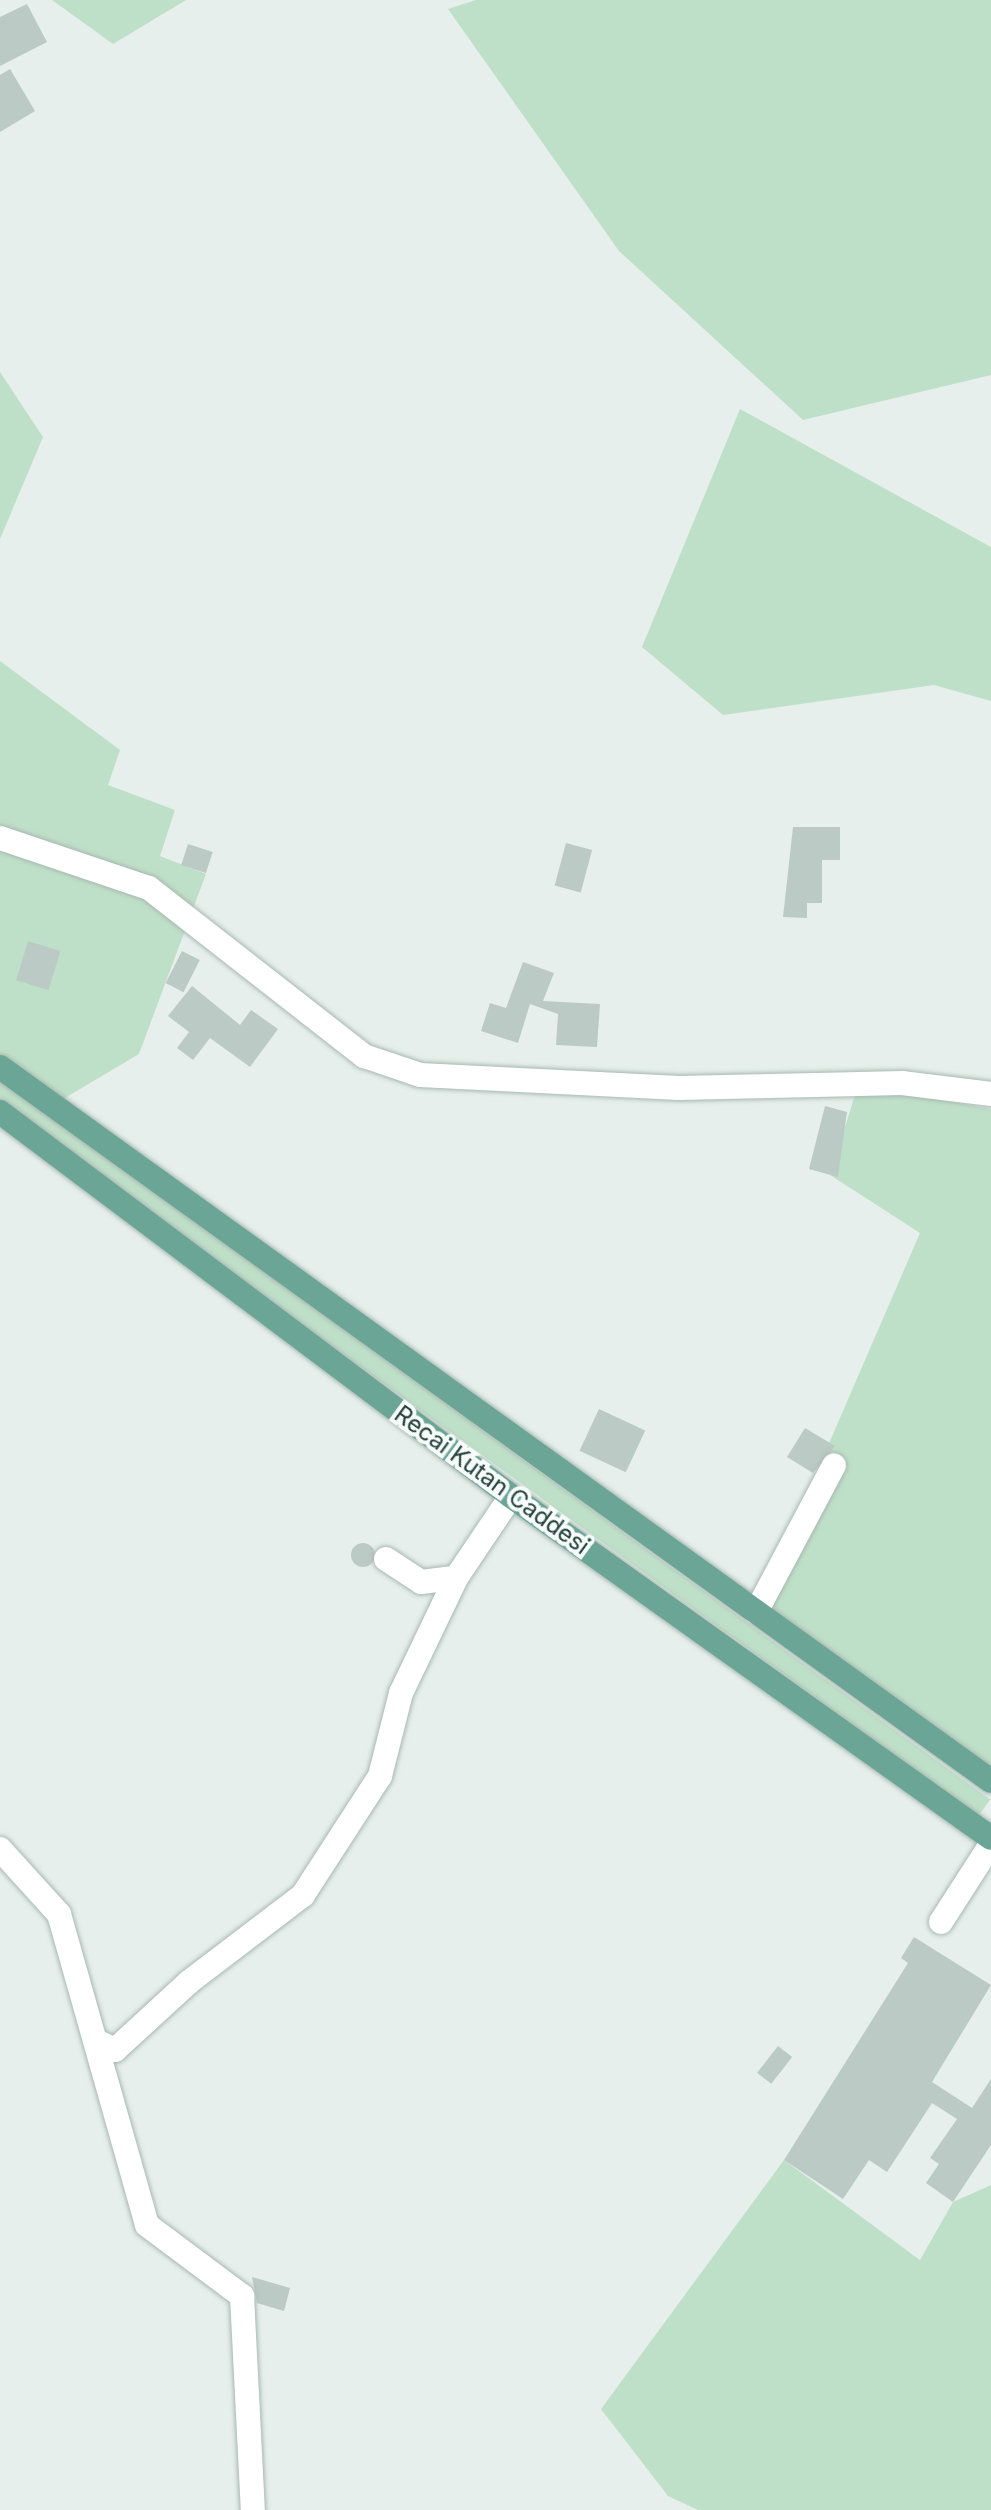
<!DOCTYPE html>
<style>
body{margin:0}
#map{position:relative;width:991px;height:2510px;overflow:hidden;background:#e6efeb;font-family:Inter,sans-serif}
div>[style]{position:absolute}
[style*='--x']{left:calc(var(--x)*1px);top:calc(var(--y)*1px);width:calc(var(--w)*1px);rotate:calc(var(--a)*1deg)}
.green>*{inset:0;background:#bfe0c8;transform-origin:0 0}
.building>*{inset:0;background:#bbcac4;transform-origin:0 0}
.round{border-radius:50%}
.roads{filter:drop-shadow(0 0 2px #a8b8b2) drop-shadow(0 0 2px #a8b8b2)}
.minor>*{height:24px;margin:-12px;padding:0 12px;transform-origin:12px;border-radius:12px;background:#fff}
.major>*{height:24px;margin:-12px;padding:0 12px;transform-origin:12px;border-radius:12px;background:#6aa596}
span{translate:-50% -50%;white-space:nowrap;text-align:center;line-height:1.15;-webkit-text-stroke:8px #f7fbf9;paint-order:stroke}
.street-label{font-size:24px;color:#24423a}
</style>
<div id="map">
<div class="green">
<i style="clip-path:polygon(52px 0,186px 0,113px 44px)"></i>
<i style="clip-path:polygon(476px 0,991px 0,991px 375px,803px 420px,619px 251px,448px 9px)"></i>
<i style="clip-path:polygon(0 372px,43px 437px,0 539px)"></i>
<i style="clip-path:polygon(740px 409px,991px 547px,991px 701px,934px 685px,723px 715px,642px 647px)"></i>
<i style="clip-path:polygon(0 661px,120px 750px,108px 785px,175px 810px,160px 856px,206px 874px,139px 1054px,53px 1105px,0 1068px)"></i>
<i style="left:0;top:1080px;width:1224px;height:20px;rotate:36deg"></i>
<i style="clip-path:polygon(858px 1085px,991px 1109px,991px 1781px,756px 1612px,920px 1233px,830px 1175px)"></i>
<i style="clip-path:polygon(784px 2160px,920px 2260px,953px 2202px,991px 2185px,991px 2510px,698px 2510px,668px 2496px,601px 2409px)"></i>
</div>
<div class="building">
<i style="clip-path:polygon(27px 4px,47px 42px,0 66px,0 17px)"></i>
<i style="clip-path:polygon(10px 69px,35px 111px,0 132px,0 75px)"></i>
<i style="clip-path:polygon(793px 827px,840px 827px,840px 860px,822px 860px,822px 903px,807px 903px,807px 918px,783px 917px)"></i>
<i style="left:566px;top:843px;width:27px;height:44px;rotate:15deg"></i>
<i style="left:188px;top:844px;width:26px;height:22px;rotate:18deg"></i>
<i style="left:28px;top:941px;width:34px;height:41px;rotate:17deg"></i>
<i style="left:182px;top:951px;width:20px;height:36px;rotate:27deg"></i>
<i style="clip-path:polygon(523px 962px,554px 973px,543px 1001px,600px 1004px,597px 1047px,556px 1045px,558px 1014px,530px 1004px,518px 1043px,481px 1031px,490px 1003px,506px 1008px)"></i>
<i style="clip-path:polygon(192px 986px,240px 1025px,251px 1010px,278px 1029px,250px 1067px,210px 1038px,193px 1060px,177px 1048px,189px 1032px,168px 1016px)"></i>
<i style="clip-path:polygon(825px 1106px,847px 1112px,838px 1177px,809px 1169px)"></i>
<i style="left:599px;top:1409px;width:51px;height:46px;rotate:25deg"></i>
<i style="clip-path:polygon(805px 1428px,835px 1446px,813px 1473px,787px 1457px)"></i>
<i class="round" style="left:351px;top:1543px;width:24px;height:24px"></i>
<i style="clip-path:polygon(914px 1937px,991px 1985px,932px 2082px,972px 2108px,991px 2079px,991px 2145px,953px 2202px,926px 2183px,939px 2164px,930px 2158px,957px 2119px,932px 2103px,887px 2172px,869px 2160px,843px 2199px,784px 2160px,908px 1963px,901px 1958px)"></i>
<i style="left:778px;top:2046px;width:18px;height:34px;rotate:38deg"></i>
<i style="clip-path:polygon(252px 2277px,290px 2288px,284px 2311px,257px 2303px)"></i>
</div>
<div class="roads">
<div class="minor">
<i style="--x:0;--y:838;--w:157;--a:18.6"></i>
<i style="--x:149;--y:888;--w:273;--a:38"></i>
<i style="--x:364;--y:1056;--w:59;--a:18.7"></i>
<i style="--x:420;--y:1075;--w:259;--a:2.9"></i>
<i style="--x:679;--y:1088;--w:223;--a:-1.3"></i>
<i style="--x:902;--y:1083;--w:90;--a:7"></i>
<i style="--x:386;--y:1559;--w:42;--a:33.3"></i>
<i style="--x:421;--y:1582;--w:35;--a:-7"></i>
<i style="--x:456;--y:1578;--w:99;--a:-56.1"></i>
<i style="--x:756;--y:1612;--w:166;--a:-62"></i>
<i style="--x:0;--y:1849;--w:88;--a:47.8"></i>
<i style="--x:59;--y:1914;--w:323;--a:74.2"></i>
<i style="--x:147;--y:2225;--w:119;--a:36.8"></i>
<i style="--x:242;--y:2296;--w:214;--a:87.1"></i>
<i style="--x:941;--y:1922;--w:93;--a:-57.3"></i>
<i style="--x:98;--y:2042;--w:19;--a:25"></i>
<i style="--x:115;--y:2050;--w:100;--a:-42.6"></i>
<i style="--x:189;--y:1982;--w:143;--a:-37.3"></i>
<i style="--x:303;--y:1895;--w:142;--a:-57.1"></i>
<i style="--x:380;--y:1776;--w:86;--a:-75.8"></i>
<i style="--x:401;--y:1693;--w:127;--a:-64.4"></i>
</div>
<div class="major">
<i style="--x:0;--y:1067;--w:1221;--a:35.77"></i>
<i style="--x:0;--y:1112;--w:639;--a:36.92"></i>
<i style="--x:511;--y:1496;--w:589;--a:35.47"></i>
</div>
</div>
<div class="street-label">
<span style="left:492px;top:1480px;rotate:36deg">Recai Kutan Caddesi</span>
</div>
</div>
